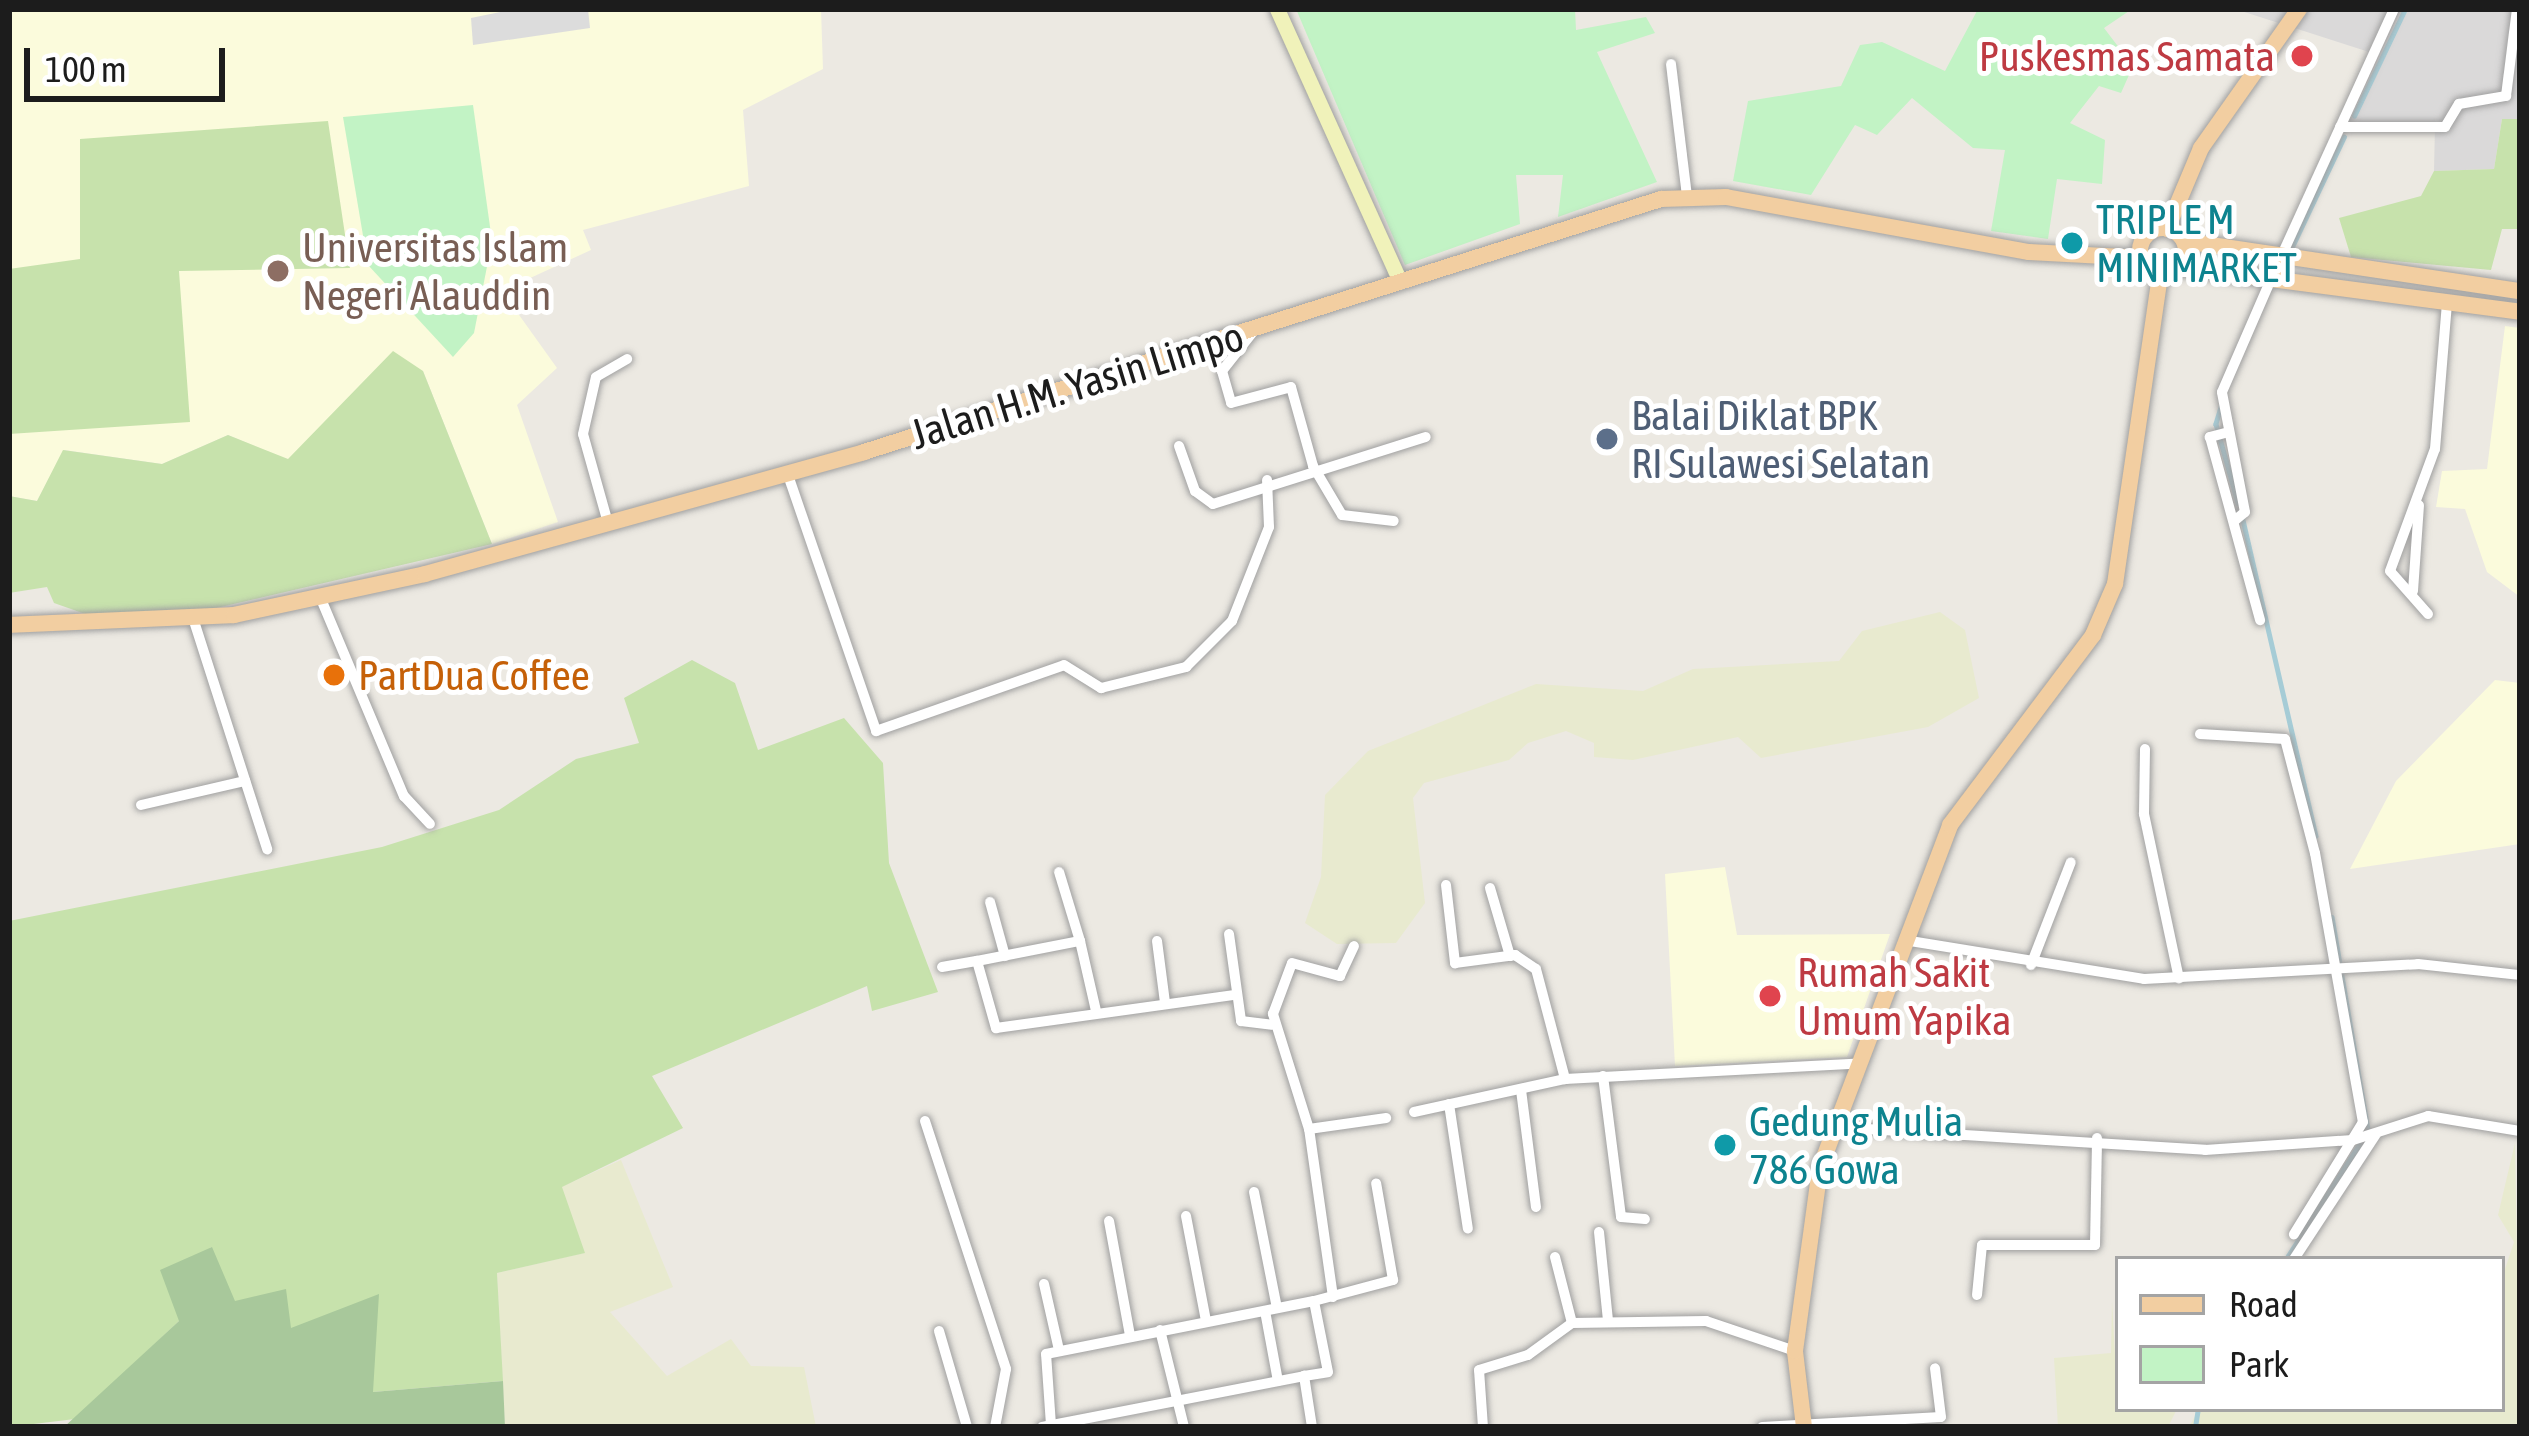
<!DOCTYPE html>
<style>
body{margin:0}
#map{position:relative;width:2529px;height:1436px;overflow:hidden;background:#ece9e2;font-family:"Asap Condensed",sans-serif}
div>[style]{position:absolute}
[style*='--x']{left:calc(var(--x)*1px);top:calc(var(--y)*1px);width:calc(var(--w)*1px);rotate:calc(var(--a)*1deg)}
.residential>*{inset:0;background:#dad9d9}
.education>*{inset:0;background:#fbfbdc}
.farmland>*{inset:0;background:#e8eacf}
.grass>*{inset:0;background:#c7e2ac}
.forest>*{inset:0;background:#a8c89b}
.park>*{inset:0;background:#c2f3c5}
.parking>*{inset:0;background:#dcdcdc}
.stream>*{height:4.5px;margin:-2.25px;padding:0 2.25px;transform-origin:2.25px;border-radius:2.25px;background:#a6ccd6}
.roads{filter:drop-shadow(0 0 3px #a0a0a0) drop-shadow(0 0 3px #a0a0a0)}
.street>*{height:10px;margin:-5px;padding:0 5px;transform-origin:5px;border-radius:5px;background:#fff}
.secondary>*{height:15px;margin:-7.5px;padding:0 7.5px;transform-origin:7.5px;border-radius:7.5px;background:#f0f2ba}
.primary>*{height:16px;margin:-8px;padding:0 8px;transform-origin:8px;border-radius:8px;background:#f2cea1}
.primary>.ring{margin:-8px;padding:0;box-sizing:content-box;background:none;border:16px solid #f2cea1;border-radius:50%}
.dots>*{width:33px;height:33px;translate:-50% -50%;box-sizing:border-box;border:6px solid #fff;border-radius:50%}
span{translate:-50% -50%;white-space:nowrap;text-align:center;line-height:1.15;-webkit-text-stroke:10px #fff;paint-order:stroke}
.health-label{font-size:42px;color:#be3a42}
.right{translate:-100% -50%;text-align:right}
.left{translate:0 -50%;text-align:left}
.culture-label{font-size:42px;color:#0d838f}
.education-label{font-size:42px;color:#785e54}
.street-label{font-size:42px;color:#1c1c1c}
.service-label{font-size:42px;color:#4e5e75}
.food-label{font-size:42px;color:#c56008}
.frame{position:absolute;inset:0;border:12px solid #1c1c1c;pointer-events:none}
.legend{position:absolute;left:2115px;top:1256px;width:390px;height:156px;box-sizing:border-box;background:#fff;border:3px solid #a4a4a4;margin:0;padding:15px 21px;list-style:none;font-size:36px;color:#1c1c1c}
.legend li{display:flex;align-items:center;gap:24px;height:60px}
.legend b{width:60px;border:3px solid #a4a4a4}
.scale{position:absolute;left:24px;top:48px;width:201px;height:54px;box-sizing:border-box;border:6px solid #1c1c1c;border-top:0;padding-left:15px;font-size:36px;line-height:42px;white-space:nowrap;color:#1c1c1c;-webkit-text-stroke:9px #fff;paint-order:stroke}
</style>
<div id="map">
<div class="residential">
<i style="clip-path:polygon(2235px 9px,2520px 9px,2520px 119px,2502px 119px,2494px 169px,2434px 171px,2435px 125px,2348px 125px,2369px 52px)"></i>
</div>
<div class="education">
<i style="clip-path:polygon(9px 9px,821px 9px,823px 69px,743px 110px,749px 186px,583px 230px,591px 250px,502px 291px,557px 368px,517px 405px,558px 522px,492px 544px,423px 371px,288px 460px,228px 435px,162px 464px,64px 450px,37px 501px,9px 496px)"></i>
<i style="clip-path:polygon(2505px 326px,2520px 328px,2520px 597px,2487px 572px,2465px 509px,2436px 507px,2442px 471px,2487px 469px)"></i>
<i style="clip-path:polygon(2495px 680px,2520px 683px,2520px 844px,2350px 869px,2396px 781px)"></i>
<i style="clip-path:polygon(1725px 867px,1737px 935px,1890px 934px,1847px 1057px,1675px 1066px,1665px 874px)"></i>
</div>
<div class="farmland">
<i style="clip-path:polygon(1940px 612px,1965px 630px,1979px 698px,1928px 727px,1761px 758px,1738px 737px,1633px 760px,1594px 757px,1594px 743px,1566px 731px,1528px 743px,1509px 760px,1424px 783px,1413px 798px,1425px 903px,1396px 943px,1337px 944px,1305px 923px,1321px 877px,1325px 795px,1368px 751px,1536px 684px,1643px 691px,1693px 669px,1839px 661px,1862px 631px)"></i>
<i style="clip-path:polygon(2515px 1143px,2520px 1427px,2189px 1427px,2199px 1409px,2502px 1409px,2502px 1278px,2514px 1242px,2498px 1215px)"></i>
<i style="clip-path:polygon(621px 1160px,673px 1287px,610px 1312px,667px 1376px,731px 1339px,751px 1366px,804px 1367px,816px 1427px,505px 1427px,497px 1273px,584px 1253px,561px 1187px)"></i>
<i style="clip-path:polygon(2112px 1301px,2118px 1409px,2177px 1409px,2168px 1427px,2058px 1427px,2054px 1358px,2111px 1353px)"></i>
</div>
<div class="grass">
<i style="clip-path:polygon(2502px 119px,2520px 119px,2520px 229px,2502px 229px,2491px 270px,2351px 257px,2339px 218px,2421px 196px,2434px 171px,2494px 169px)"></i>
<i style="clip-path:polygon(328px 121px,350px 268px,179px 271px,190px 422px,9px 434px,9px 269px,80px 259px,80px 139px)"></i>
<i style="clip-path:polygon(393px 351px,423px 371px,492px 544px,212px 609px,91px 616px,54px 603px,47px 587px,9px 593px,9px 496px,37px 501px,63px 450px,162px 464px,228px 435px,288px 459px)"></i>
<i style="clip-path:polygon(692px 660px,735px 683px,758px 750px,844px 718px,883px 763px,889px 863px,938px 992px,872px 1011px,867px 986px,652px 1076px,683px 1128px,562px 1187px,585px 1253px,497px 1273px,503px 1381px,373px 1392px,291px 1328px,234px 1302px,211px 1247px,179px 1321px,75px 1419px,9px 1427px,9px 921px,382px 847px,499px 810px,576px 759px,639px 743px,624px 698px)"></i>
</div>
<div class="forest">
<i style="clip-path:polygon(212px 1247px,235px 1301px,286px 1289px,291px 1328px,379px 1294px,373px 1392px,503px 1381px,505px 1427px,64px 1427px,179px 1321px,160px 1270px)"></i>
</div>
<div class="park">
<i style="clip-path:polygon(1296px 9px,1575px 9px,1576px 30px,1646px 17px,1655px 33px,1597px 52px,1657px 182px,1558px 217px,1563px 175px,1516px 175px,1520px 224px,1405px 265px)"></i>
<i style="clip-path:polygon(1978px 9px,2132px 9px,2104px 28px,2133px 66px,2121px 93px,2099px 86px,2070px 123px,2105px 140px,2102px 184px,2057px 179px,2048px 239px,1991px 231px,2005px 150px,1973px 148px,1912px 98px,1877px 135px,1855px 125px,1811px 195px,1733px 181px,1748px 101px,1841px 86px,1860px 45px,1882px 42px,1945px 71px)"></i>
<i style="clip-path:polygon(473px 105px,492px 241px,474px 333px,453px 357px,368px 265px,343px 117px)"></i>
</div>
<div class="parking">
<i style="clip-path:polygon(515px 9px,588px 9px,590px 28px,473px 45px,471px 18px)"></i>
</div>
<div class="stream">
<i style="--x:2354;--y:116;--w:119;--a:-64.5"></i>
<i style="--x:2290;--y:251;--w:126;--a:-64.7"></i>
<i style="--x:2222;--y:404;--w:21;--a:107"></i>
<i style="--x:2216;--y:424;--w:82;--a:74.4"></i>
<i style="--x:2243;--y:520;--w:324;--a:77"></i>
<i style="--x:2332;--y:917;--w:216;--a:80.4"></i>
<i style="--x:2286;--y:1259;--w:141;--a:-57.4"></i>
<i style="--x:2195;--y:1427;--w:18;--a:-81"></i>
</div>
<div class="roads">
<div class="street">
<i style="--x:1671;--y:64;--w:133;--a:83.1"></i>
<i style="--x:2340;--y:127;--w:105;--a:0"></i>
<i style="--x:2445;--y:127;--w:27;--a:-59"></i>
<i style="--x:2459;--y:104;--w:48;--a:-9.7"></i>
<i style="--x:2506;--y:96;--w:88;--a:-82.8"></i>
<i style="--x:2281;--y:257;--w:273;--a:-65.5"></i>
<i style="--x:1253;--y:332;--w:50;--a:128.5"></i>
<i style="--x:1222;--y:371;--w:33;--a:74"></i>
<i style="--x:1231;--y:403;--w:62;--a:-14.9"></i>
<i style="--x:1291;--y:387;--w:82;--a:74.4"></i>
<i style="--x:1313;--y:466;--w:57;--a:59.4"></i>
<i style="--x:1342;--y:515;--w:52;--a:6.6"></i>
<i style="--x:2225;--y:433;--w:16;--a:165"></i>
<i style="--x:2210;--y:437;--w:190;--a:74.7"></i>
<i style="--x:1179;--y:446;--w:48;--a:70.4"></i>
<i style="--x:1195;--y:491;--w:22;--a:36"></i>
<i style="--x:1213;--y:504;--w:223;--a:-17.5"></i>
<i style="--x:788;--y:475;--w:271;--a:71"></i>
<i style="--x:876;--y:731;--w:199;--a:-19.3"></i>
<i style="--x:1064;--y:665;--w:44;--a:31.9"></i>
<i style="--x:1101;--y:688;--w:88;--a:-13.9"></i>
<i style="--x:1186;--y:667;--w:65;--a:-45"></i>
<i style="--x:1232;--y:621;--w:101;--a:-68.5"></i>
<i style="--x:1269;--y:527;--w:47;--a:-92.4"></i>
<i style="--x:2234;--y:521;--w:14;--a:-39"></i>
<i style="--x:2245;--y:512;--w:122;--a:-100.9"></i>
<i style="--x:2222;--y:392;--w:125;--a:-66.5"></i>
<i style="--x:608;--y:523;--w:92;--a:-105.7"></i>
<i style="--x:583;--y:434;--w:58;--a:-77.2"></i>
<i style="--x:596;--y:377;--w:36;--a:-30"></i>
<i style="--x:2413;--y:591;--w:86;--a:-86"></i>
<i style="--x:321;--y:599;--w:214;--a:67.2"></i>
<i style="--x:404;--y:796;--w:38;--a:47"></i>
<i style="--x:2428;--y:614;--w:57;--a:-131.5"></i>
<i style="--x:2390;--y:571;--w:130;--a:-69.8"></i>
<i style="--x:2435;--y:449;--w:147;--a:-85.3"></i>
<i style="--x:193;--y:618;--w:243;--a:72.2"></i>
<i style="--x:2200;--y:734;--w:85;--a:3.4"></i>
<i style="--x:2285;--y:739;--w:118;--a:75.3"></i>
<i style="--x:2315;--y:853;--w:273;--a:79.9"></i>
<i style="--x:2363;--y:1122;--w:132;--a:121.6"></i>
<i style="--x:2145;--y:749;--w:65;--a:90.9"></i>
<i style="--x:2144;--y:814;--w:168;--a:78"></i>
<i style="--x:141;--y:805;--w:107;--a:-13"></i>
<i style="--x:1446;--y:885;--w:79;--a:83.4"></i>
<i style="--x:1455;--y:963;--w:61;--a:-7.6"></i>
<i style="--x:1515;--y:955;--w:25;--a:34"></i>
<i style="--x:1536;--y:969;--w:114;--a:75.2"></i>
<i style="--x:1490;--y:888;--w:71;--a:73.6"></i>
<i style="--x:990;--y:902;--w:56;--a:74.5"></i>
<i style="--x:1229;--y:934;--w:88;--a:82.1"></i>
<i style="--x:1241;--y:1021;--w:31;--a:7"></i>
<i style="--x:1904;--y:940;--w:243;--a:9.2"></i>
<i style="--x:2144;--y:979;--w:274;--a:-3.1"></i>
<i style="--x:2418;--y:964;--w:103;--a:6.2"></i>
<i style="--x:1080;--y:941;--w:72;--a:77.1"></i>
<i style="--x:1157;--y:941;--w:63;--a:82.6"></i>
<i style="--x:977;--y:961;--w:105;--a:-11"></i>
<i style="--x:1080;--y:941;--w:72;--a:-106.9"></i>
<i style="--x:2031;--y:965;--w:110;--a:-68.8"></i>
<i style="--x:942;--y:967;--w:36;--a:-10"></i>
<i style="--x:977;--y:961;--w:70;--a:74.2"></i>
<i style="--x:996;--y:1028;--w:241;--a:-7.9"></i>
<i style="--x:1603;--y:1076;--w:142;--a:82.7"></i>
<i style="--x:1621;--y:1217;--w:24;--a:5"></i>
<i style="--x:1521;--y:1090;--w:118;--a:82.7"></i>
<i style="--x:1449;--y:1104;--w:126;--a:81.4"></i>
<i style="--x:1414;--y:1112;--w:155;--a:-12.3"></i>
<i style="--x:1565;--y:1079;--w:289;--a:-3"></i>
<i style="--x:925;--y:1121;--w:261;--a:71.9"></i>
<i style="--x:1006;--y:1369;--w:59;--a:100.7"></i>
<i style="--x:1834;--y:1127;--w:372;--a:3.5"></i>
<i style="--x:2205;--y:1150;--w:148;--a:-3.9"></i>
<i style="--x:2353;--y:1140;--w:79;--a:-17.7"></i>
<i style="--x:2428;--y:1116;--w:93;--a:9.3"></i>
<i style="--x:1309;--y:1129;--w:78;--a:-8.1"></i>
<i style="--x:1254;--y:1192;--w:118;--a:78.8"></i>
<i style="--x:1186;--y:1216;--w:107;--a:79.2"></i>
<i style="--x:1109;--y:1221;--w:116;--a:79.6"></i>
<i style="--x:1599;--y:1232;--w:88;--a:84.2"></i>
<i style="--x:1555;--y:1257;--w:68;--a:75.6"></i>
<i style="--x:2294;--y:1259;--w:149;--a:-56.7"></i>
<i style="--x:1044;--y:1284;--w:68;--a:77.2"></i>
<i style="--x:1977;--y:1295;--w:50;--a:-84.3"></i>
<i style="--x:1982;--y:1245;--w:113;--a:0"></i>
<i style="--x:2095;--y:1245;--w:107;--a:-88.9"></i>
<i style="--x:1333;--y:1297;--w:170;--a:-98.1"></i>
<i style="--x:1309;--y:1129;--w:121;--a:-107.4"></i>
<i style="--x:1273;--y:1014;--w:54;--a:-69.6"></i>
<i style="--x:1292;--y:963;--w:50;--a:15.2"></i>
<i style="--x:1340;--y:976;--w:33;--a:-65"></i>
<i style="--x:1265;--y:1311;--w:71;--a:79.5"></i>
<i style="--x:1160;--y:1330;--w:100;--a:76.1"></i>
<i style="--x:939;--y:1331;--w:100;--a:73.7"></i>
<i style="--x:1051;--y:1425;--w:71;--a:-94"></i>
<i style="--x:1046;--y:1354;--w:273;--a:-11.2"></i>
<i style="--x:1042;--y:1427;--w:267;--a:-11"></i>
<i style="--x:1312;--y:1427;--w:52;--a:-98.9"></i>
<i style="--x:1304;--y:1376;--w:24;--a:-9"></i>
<i style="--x:1328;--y:1372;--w:72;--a:-101.2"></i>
<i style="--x:1314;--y:1301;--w:82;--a:-14.9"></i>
<i style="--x:1393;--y:1280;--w:98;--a:-99.9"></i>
<i style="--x:1483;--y:1427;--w:57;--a:-94"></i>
<i style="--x:1479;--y:1370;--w:51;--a:-17"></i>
<i style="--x:1528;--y:1355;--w:54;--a:-36"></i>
<i style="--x:1572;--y:1323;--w:134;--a:-0.9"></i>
<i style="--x:1706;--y:1321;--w:94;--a:18.6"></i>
<i style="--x:1762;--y:1427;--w:179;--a:-3.2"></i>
<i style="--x:1941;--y:1417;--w:49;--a:-97"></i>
</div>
<div class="secondary">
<i style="--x:1277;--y:9;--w:299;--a:65.7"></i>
</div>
<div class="primary">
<i class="ring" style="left:2140px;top:228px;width:30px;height:30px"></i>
<i style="--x:2167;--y:229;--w:88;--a:-67.2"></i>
<i style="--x:2201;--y:148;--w:170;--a:-54.8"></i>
<i style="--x:2184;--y:241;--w:340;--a:8.5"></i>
<i style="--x:2180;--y:267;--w:343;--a:7.5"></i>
<i style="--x:9;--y:625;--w:225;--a:-2.5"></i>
<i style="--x:234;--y:615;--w:195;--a:-12.1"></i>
<i style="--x:425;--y:574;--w:456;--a:-15.5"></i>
<i style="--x:864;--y:452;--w:836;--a:-17.61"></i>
<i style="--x:1661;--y:199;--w:65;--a:-1.8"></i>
<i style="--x:1726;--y:197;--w:308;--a:10.3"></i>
<i style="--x:2029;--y:252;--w:113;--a:3"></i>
<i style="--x:1804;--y:1427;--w:77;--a:-96.8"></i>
<i style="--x:1795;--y:1351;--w:185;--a:-82.2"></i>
<i style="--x:1820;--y:1168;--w:367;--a:-69.2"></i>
<i style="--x:1950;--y:825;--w:238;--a:-53"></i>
<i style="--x:2093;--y:635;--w:56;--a:-66.7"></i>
<i style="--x:2115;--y:584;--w:313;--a:-81.7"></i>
</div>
</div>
<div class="dots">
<i style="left:2302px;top:56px;background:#e0444e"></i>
<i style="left:2072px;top:243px;background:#0f9aa8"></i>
<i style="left:278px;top:271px;background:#8d6e63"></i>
<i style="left:1607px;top:439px;background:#5c6f8a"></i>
<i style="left:334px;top:675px;background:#e8710a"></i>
<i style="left:1770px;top:996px;background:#e0444e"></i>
<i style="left:1725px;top:1145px;background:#0f9aa8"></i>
</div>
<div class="health-label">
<span class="right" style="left:2275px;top:56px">Puskesmas Samata</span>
<span class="left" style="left:1797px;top:996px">Rumah Sakit<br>Umum Yapika</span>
</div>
<div class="culture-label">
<span class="left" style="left:2096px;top:243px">TRIPLE M<br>MINIMARKET</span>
<span class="left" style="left:1749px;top:1145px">Gedung Mulia<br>786 Gowa</span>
</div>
<div class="education-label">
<span class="left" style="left:302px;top:271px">Universitas Islam<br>Negeri Alauddin</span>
</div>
<div class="street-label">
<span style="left:1077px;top:385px;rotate:-17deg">Jalan H.M. Yasin Limpo</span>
</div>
<div class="service-label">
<span class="left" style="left:1631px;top:439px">Balai Diklat BPK<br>RI Sulawesi Selatan</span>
</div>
<div class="food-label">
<span class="left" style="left:358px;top:675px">PartDua Coffee</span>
</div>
<div class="frame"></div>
<ul class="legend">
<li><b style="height:15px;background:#f2cea1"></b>Road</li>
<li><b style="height:33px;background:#c2f3c5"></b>Park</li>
</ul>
<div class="scale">100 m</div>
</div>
